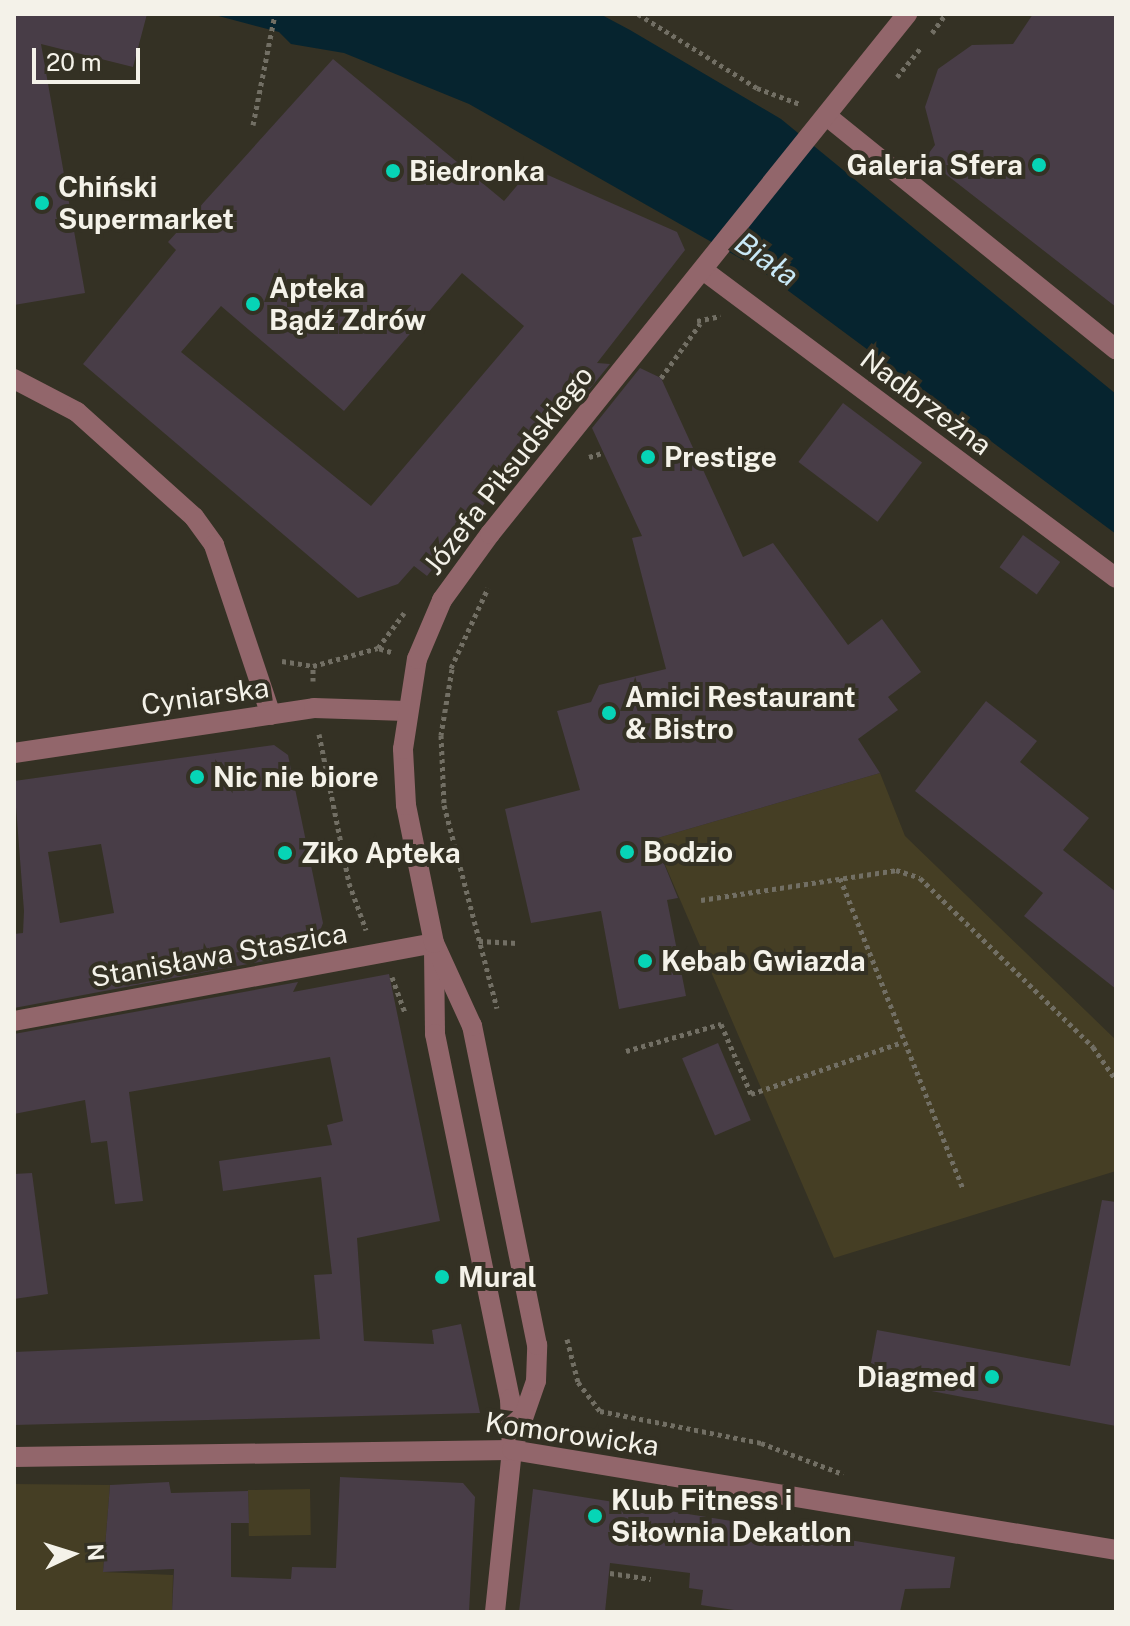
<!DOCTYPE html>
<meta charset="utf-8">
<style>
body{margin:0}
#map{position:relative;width:1130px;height:1626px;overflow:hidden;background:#343124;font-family:"Public Sans",sans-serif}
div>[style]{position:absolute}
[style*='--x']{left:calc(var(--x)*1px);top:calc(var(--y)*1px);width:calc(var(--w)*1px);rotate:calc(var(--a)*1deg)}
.green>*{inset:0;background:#453e24;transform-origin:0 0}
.water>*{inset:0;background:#06242f}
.building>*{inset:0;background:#483d47;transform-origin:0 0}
.path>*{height:5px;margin-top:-2.5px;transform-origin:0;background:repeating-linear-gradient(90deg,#726f64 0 4px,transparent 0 8px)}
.minor>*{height:20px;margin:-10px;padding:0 10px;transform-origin:10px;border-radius:10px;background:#92666b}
.dots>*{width:22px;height:22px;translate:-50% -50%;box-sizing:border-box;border:4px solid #343124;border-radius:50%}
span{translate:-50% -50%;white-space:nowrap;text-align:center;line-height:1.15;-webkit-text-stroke:8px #343124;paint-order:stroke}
.poi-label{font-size:28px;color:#f4f2e9;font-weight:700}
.right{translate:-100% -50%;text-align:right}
.left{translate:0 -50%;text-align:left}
.street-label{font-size:28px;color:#f4f2e9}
.water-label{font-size:30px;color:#c9e9f7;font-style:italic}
.frame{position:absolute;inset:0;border:16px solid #f4f2e9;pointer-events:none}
.north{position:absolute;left:32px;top:1514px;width:80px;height:80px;-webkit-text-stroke:6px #343124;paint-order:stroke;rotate:86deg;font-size:22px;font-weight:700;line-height:32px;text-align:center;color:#f4f2e9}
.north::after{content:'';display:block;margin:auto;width:28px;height:36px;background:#f4f2e9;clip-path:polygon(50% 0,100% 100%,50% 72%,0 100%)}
.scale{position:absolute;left:32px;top:48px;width:108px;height:36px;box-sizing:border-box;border:4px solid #f4f2e9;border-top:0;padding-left:10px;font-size:24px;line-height:28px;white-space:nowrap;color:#f4f2e9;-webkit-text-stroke:6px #343124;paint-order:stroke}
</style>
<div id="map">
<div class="green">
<i style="clip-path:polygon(880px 773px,905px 836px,1116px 1040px,1116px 1171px,834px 1258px,654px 839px)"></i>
<i style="clip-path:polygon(14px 1484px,110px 1485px,103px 1572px,173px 1575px,172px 1612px,14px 1612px)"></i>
<i style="left:310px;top:1489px;width:46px;height:62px;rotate:89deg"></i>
</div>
<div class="water">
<i style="clip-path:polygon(211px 14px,600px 14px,630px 30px,781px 119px,1116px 394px,1116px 534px,759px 269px,469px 104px,344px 53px,291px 44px,279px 32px)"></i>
</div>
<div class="building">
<i style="clip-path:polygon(14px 14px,147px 14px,133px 67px,41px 44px,85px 293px,14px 305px)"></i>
<i style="clip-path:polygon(1033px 14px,1116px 14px,1116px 307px,925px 158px,935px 145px,925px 107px,938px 69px,972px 45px,1013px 44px)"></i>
<i style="clip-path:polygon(evenodd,333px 59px,504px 201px,532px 168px,677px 232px,685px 250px,597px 363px,610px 364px,580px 401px,575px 389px,427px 576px,414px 566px,398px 584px,358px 598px,83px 364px,176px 250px,168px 242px,333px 59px,462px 273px,524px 326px,371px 506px,181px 352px,221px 306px,344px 411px,462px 273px)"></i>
<i style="clip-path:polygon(640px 368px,661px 378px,743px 557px,773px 543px,848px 645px,882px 619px,921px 672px,888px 697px,898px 710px,858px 739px,880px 773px,654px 839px,678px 898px,667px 900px,686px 996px,619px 1009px,601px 911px,531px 923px,505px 809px,580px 790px,557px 711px,591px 702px,599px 685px,666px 669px,632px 538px,642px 536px,592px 428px)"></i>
<i style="left:843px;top:403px;width:99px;height:74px;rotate:37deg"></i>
<i style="left:1023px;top:535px;width:46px;height:40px;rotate:36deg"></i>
<i style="clip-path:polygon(986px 701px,1037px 741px,1020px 762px,1089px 818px,1063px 850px,1116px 892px,1116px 989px,1024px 916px,1043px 893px,915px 791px)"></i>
<i style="clip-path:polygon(evenodd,274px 745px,288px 755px,323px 923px,312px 952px,14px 1008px,14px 934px,23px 933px,24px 911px,14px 781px,274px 745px,101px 844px,114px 913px,60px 923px,48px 852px,101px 844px)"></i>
<i style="clip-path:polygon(389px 974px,440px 1221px,357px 1238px,364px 1341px,434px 1344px,432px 1330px,461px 1324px,480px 1413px,14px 1425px,14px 1352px,320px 1339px,314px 1275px,332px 1274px,321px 1177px,223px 1191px,219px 1161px,332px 1145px,327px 1125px,343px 1121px,330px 1057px,129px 1092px,143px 1201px,115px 1204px,107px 1141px,91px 1143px,85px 1100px,14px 1114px,14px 1034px,298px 982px,293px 992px)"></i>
<i style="left:718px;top:1043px;width:84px;height:39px;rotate:67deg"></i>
<i style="clip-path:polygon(32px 1173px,48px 1294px,14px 1299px,14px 1174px)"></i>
<i style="clip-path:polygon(1102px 1200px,1116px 1202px,1116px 1426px,868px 1379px,877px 1330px,1070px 1366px)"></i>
<i style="clip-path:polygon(340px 1477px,463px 1483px,475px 1497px,469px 1612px,172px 1612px,174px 1569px,103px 1572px,110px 1485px,169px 1482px,171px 1493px,248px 1491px,249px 1523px,231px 1523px,231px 1577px,291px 1579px,292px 1567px,336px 1568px)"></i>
<i style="clip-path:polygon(533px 1489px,955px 1557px,950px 1588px,905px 1589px,900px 1612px,747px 1612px,701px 1605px,703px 1590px,689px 1588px,690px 1573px,610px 1563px,605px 1612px,519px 1612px)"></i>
</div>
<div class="path">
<i style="--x:638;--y:14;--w:140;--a:31.9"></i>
<i style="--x:757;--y:88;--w:46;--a:20.4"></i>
<i style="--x:932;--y:33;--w:24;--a:-54"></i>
<i style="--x:897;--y:77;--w:38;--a:-51"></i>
<i style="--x:253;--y:125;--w:113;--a:-78.8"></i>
<i style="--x:697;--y:321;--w:24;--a:-12"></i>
<i style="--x:661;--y:378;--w:67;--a:-54.2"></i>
<i style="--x:589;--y:457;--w:14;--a:-17"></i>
<i style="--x:391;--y:652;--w:14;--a:-163"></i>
<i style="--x:378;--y:648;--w:44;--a:-53.4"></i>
<i style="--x:282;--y:661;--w:31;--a:9"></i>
<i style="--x:451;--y:668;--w:88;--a:-65.2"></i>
<i style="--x:452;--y:669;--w:67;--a:99.5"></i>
<i style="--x:441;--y:735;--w:70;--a:87.5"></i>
<i style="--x:444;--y:805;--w:210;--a:75.4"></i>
<i style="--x:313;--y:681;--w:15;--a:-90"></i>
<i style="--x:313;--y:666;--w:67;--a:-15.5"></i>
<i style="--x:319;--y:734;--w:152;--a:78.6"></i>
<i style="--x:349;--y:883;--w:50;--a:70.1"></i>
<i style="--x:840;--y:878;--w:334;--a:68.4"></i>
<i style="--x:701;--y:900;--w:197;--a:-8.7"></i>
<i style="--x:896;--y:870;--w:25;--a:18"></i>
<i style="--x:920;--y:878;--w:242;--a:44.3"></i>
<i style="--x:1093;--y:1047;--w:40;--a:55.1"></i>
<i style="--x:479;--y:941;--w:39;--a:3"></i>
<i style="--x:392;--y:977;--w:38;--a:70"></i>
<i style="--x:626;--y:1051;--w:99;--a:-15.9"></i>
<i style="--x:721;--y:1024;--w:76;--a:66.8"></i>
<i style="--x:751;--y:1094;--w:157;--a:-18.9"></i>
<i style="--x:567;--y:1339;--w:44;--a:75.7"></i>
<i style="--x:578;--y:1382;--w:36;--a:53"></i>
<i style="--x:600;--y:1411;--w:164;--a:11.2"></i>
<i style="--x:761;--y:1443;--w:88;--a:20.7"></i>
<i style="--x:610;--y:1573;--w:41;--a:8.3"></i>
</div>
<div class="minor">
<i style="--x:828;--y:117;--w:370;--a:38.9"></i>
<i style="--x:703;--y:270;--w:515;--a:36.71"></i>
<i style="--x:14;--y:379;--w:71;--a:27.6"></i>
<i style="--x:77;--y:412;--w:157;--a:41.9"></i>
<i style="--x:194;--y:517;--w:34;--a:54"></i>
<i style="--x:214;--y:545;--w:179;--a:71.5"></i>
<i style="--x:14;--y:753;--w:303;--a:-8.5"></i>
<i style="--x:314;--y:708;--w:92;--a:1.9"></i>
<i style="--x:434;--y:951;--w:83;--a:89.3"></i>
<i style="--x:435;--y:1034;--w:373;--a:78.4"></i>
<i style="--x:510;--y:1399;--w:51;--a:87.8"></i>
<i style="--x:512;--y:1450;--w:163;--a:96"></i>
<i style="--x:14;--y:1021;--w:427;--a:-10.5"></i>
<i style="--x:512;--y:1450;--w:73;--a:-70.8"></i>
<i style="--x:536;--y:1381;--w:36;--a:-88"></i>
<i style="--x:537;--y:1345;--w:326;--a:-101.5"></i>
<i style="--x:472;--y:1026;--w:91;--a:-114.6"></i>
<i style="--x:434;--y:943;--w:141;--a:-101.5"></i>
<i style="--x:406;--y:805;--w:56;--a:-93.1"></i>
<i style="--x:403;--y:749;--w:91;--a:-81.2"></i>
<i style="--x:417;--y:659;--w:64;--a:-67"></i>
<i style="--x:442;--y:600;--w:82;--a:-54"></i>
<i style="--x:490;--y:534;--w:667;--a:-51.27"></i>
<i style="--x:14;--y:1457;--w:498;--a:-0.8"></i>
<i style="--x:512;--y:1450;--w:612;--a:9.4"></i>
</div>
<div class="dots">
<i style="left:1039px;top:165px;background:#06d5b6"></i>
<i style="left:393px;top:171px;background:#06d5b6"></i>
<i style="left:42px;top:203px;background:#06d5b6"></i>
<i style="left:253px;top:304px;background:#06d5b6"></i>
<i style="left:648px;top:457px;background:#06d5b6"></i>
<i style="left:609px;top:713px;background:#06d5b6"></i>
<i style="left:197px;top:777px;background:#06d5b6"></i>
<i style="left:627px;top:852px;background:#06d5b6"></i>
<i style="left:285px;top:853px;background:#06d5b6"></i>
<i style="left:645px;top:961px;background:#06d5b6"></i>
<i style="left:442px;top:1277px;background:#06d5b6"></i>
<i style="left:992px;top:1377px;background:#06d5b6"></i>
<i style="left:595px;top:1516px;background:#06d5b6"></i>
</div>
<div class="poi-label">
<span class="right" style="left:1023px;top:165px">Galeria Sfera</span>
<span class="left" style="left:409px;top:171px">Biedronka</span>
<span class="left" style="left:58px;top:203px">Chiński<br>Supermarket</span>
<span class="left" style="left:269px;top:304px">Apteka<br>Bądź Zdrów</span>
<span class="left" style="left:664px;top:457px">Prestige</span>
<span class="left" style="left:625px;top:713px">Amici Restaurant<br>&amp; Bistro</span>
<span class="left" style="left:213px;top:777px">Nic nie biore</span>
<span class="left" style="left:643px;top:852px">Bodzio</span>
<span class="left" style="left:301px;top:853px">Ziko Apteka</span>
<span class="left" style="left:661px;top:961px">Kebab Gwiazda</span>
<span class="left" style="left:458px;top:1277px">Mural</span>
<span class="right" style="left:976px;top:1377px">Diagmed</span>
<span class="left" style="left:611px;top:1516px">Klub Fitness i<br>Siłownia Dekatlon</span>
</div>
<div class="street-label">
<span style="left:926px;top:402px;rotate:37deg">Nadbrzeżna</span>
<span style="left:508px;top:470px;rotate:-52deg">Józefa Piłsudskiego</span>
<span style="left:205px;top:696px;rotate:-8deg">Cyniarska</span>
<span style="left:219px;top:955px;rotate:-10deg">Stanisława Staszica</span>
<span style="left:572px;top:1434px;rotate:8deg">Komorowicka</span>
</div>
<div class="water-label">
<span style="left:767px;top:259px;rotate:35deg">Biała</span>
</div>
<div class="frame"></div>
<div class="north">N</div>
<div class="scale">20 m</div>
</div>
